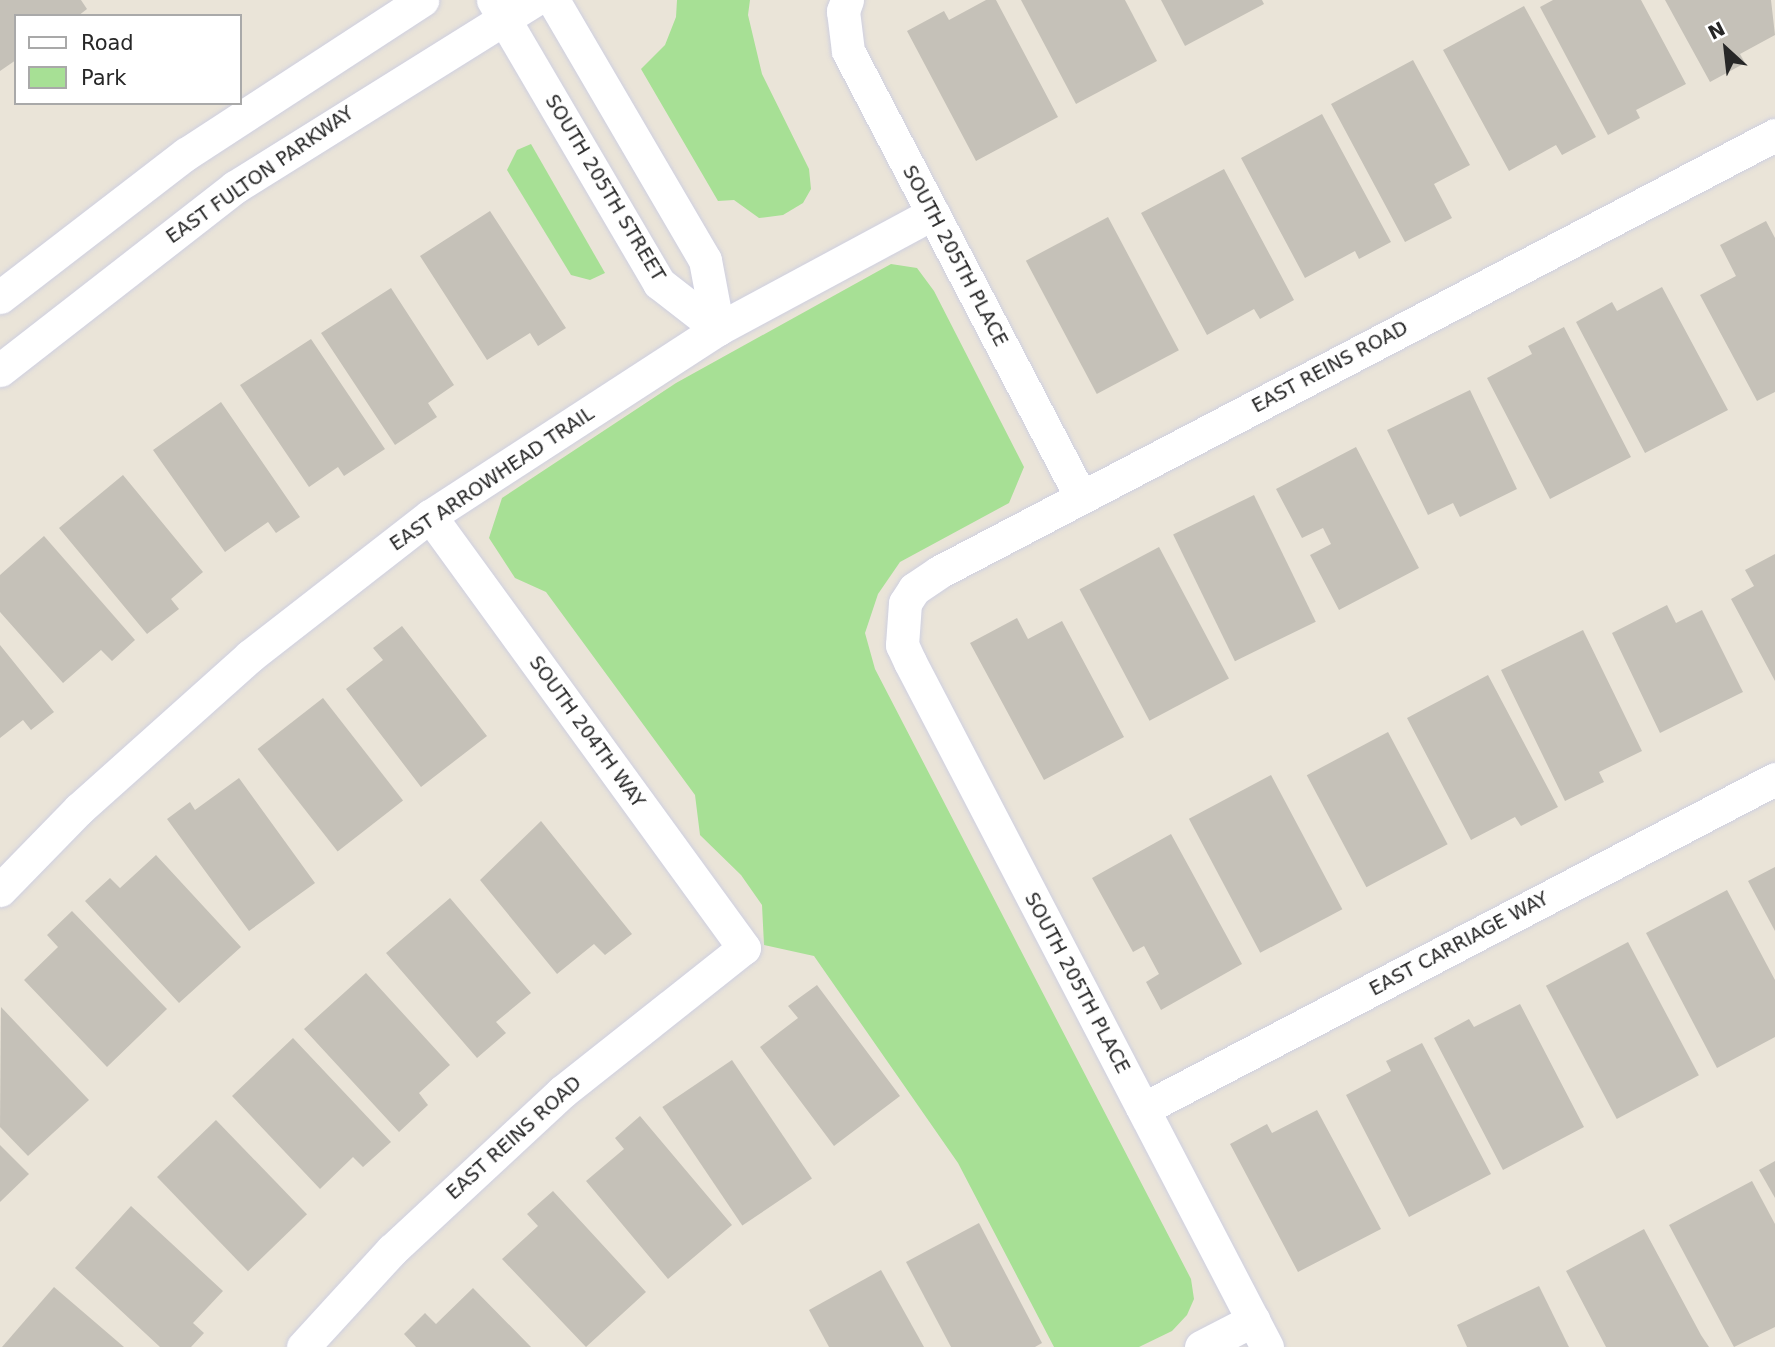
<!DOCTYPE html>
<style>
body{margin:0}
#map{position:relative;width:1775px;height:1347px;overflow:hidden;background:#eae4d8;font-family:"DejaVu Sans",sans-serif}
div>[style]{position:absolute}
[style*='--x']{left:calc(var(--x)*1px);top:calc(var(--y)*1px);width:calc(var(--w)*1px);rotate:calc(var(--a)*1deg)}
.green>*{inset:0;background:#a7e095}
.building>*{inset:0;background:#c5c1b8;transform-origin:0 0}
.roads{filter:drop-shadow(0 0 2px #cecfe0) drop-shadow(0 0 2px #cecfe0)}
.minor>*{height:33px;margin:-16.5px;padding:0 16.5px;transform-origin:16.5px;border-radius:16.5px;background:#fff}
span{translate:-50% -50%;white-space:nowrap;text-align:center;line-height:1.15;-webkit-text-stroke:7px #fff;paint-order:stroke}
.street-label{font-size:19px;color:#272727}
.legend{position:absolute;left:14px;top:14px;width:228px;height:91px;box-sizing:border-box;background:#fff;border:2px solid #a9a9a9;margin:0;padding:9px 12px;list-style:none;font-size:21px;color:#272727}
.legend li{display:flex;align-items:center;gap:14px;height:35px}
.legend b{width:35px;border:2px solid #a9a9a9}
.north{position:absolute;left:1691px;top:14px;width:70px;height:70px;-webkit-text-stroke:5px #fff;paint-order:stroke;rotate:333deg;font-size:19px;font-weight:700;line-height:28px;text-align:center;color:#272727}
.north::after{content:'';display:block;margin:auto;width:24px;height:32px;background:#272727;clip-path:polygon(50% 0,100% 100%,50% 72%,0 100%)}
</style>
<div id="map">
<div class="green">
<i style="clip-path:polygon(677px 0,750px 0,748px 15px,762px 74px,809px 169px,811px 189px,803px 203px,783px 215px,759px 218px,734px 200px,718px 201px,641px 69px,665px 45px,676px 17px)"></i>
<i style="clip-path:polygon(531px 144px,605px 273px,590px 280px,571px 275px,507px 170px,517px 150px)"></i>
<i style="clip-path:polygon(891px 264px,917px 268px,934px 291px,1024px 467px,1009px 503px,900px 562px,878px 594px,865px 633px,875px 669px,1191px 1279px,1194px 1299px,1187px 1315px,1172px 1331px,1139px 1347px,1054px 1347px,958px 1163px,814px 956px,764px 945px,762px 905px,741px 875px,700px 835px,695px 795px,546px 592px,515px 578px,489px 538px,502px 498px,676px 383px)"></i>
</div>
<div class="building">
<i style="clip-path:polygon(0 0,81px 0,87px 9px,78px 16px,16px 16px,16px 60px,0 71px)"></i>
<i style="clip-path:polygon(986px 0,996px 0,1058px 117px,976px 161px,907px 31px,944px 11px,949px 20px)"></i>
<i style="clip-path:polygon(1021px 0,1125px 0,1157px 61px,1076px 104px)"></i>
<i style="clip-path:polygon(1161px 0,1262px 0,1264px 4px,1185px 46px)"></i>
<i style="clip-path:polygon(1553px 0,1641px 0,1686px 84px,1636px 110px,1640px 118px,1608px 135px,1540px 7px)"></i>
<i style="clip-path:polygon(1665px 0,1771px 0,1775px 35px,1740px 54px,1745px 63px,1710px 82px)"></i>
<i style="clip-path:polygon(1524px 6px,1596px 137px,1562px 155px,1556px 145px,1509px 171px,1443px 50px)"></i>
<i style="clip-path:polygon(1413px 60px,1470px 165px,1434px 184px,1452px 218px,1405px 242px,1331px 104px)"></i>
<i style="clip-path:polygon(1322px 114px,1391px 242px,1359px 259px,1355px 251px,1305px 278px,1241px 158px)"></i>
<i style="clip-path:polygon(1224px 169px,1294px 300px,1260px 319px,1254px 309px,1207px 335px,1141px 213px)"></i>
<i style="clip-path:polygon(490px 211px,566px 328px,538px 346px,530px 333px,487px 360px,420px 256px)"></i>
<i style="left:1108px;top:217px;width:151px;height:93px;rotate:62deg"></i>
<i style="clip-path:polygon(1766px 221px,1775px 238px,1775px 392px,1757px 401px,1700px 295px,1736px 276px,1720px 245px)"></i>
<i style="clip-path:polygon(1662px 287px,1728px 410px,1645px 453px,1576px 322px,1612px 302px,1617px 311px)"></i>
<i style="clip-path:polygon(391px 288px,454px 385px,428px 403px,437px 417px,395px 445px,321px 333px)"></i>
<i style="clip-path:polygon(1564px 327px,1631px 457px,1550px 499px,1487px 378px,1532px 354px,1528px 346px)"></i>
<i style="clip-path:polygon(311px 339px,385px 449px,344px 476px,338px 467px,309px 487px,240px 385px)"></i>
<i style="clip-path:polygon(1470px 390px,1517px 489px,1460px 517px,1453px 503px,1428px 515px,1387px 430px)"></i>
<i style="clip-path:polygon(221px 402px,300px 517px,276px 533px,268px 522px,225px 552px,153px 450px)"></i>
<i style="clip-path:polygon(1356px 447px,1419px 568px,1339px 610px,1310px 555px,1331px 544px,1323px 528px,1302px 538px,1276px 489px)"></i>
<i style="clip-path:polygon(123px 475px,203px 572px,171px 599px,179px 609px,147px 634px,59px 528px)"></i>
<i style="left:1254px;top:495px;width:141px;height:90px;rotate:64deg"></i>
<i style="clip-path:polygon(44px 536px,135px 640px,112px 661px,101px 650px,63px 683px,0 612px,0 575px)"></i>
<i style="left:1159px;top:547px;width:149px;height:90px;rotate:62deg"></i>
<i style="clip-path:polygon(1775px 554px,1775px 681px,1731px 599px,1754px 586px,1745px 570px)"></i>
<i style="clip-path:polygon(1667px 605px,1676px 623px,1702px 610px,1743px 692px,1660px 733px,1612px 633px)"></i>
<i style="clip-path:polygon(1017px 618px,1028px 639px,1062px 621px,1124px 737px,1044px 780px,970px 643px)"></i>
<i style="clip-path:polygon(402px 626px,487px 736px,421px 787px,346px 689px,383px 660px,373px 648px)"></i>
<i style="clip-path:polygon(1583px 630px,1642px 751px,1599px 772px,1604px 782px,1565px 801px,1501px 670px)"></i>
<i style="clip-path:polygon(0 645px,54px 712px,31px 730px,23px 720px,0 738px)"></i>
<i style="clip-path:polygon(1488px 675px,1558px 807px,1521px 826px,1515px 817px,1471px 840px,1407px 718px)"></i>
<i style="left:323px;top:698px;width:130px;height:83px;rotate:52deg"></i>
<i style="left:1388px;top:732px;width:127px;height:92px;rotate:62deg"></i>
<i style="left:1271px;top:775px;width:152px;height:93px;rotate:62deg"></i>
<i style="clip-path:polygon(239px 778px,315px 883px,249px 931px,167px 819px,190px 802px,195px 810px)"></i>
<i style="clip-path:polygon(541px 821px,632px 934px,605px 955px,594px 944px,557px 974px,480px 880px)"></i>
<i style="clip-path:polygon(1171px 834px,1242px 964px,1161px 1010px,1146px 982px,1159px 974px,1144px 946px,1133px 952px,1092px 878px)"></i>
<i style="clip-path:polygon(156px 855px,241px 947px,179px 1003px,85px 901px,110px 878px,120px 888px)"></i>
<i style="clip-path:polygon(1775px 867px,1775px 931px,1748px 881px)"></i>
<i style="clip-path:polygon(1727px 890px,1775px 980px,1775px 1037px,1717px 1068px,1646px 933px)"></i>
<i style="clip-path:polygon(450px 898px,531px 993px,496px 1022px,506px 1033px,477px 1058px,386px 953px)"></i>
<i style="clip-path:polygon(72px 911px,167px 1009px,107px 1067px,24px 980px,58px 947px,47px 935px)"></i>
<i style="left:1628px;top:942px;width:151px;height:93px;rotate:62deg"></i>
<i style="clip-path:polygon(366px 973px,450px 1065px,419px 1093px,428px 1105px,399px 1132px,304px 1029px)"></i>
<i style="clip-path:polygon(817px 985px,900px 1096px,834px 1146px,760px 1047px,798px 1018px,788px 1006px)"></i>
<i style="clip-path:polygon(1520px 1004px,1584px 1127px,1503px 1170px,1434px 1038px,1469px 1019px,1474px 1027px)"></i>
<i style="clip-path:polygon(1px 1007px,89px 1100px,28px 1156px,0 1127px)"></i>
<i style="clip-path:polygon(293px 1038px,391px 1142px,363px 1167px,353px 1157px,320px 1189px,232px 1096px)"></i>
<i style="clip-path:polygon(1422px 1043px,1491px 1174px,1409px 1217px,1346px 1095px,1391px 1071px,1386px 1061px)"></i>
<i style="left:732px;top:1060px;width:143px;height:84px;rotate:56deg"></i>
<i style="clip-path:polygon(1317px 1110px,1381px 1229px,1298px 1272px,1230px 1144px,1267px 1124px,1272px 1133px)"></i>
<i style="clip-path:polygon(640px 1116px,732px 1225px,668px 1279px,586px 1181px,624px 1149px,615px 1138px)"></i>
<i style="left:216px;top:1120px;width:131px;height:82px;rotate:46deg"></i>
<i style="clip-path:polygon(0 1145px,29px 1174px,0 1202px)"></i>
<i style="clip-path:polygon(1775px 1161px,1775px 1198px,1759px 1170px)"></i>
<i style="clip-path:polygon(1752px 1181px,1775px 1224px,1775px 1327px,1734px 1347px,1669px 1225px)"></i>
<i style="clip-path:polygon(553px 1191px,646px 1292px,586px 1347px,502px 1259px,538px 1226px,527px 1214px)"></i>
<i style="clip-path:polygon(131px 1206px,223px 1291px,193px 1323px,204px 1333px,191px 1347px,160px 1347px,75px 1268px)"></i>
<i style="clip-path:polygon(979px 1223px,1042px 1343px,1035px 1347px,951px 1347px,906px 1262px)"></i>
<i style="clip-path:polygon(1644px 1229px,1701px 1335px,1709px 1347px,1606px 1347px,1566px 1271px)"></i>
<i style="clip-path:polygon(881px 1270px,924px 1347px,829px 1347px,809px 1310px)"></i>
<i style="clip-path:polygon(1539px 1286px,1569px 1347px,1467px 1347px,1457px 1325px)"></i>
<i style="clip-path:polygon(54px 1287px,124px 1347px,2px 1347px)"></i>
<i style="clip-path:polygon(473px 1288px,531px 1347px,416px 1347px,404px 1334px,425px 1313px,436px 1324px)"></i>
</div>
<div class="roads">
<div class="minor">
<i style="--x:493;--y:0;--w:328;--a:59.6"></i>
<i style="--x:659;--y:283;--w:75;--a:37.9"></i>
<i style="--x:553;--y:0;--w:301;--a:59.7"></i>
<i style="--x:705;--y:260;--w:70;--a:79.3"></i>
<i style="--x:847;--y:0;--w:12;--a:110"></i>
<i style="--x:843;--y:11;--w:40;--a:82.9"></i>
<i style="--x:848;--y:51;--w:503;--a:62.42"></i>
<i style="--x:0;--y:297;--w:235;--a:-37.6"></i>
<i style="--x:186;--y:154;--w:282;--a:-33.1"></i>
<i style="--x:0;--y:370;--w:298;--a:-37.9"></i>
<i style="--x:235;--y:187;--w:353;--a:-32"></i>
<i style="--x:0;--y:890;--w:113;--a:-45.7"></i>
<i style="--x:79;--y:809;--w:229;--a:-41.8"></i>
<i style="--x:250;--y:656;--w:228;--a:-37.9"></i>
<i style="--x:430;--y:516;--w:343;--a:-33"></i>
<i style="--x:718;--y:329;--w:244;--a:-28.3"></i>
<i style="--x:1143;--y:1109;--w:713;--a:-27.57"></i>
<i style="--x:303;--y:1347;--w:132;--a:-47.5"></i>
<i style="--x:392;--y:1250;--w:232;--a:-42.9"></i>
<i style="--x:562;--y:1092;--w:232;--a:-38.4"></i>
<i style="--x:744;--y:948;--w:534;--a:-126.01"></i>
<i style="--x:1201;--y:1347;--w:59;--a:-27.4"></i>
<i style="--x:1267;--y:1347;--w:772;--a:-117.53"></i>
<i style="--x:910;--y:662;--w:19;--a:-115"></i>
<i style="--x:902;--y:645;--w:42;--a:-85.9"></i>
<i style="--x:905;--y:603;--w:17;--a:-57"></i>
<i style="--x:914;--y:589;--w:30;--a:-34"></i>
<i style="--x:939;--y:572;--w:943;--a:-27.6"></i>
</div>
</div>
<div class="street-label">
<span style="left:260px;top:175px;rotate:-35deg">EAST FULTON PARKWAY</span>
<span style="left:605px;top:188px;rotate:59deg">SOUTH 205TH STREET</span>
<span style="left:955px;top:256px;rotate:62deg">SOUTH 205TH PLACE</span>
<span style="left:1330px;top:367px;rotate:-28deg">EAST REINS ROAD</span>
<span style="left:492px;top:479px;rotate:-34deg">EAST ARROWHEAD TRAIL</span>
<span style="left:587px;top:732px;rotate:54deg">SOUTH 204TH WAY</span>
<span style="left:1459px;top:944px;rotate:-28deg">EAST CARRIAGE WAY</span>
<span style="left:1077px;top:983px;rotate:62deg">SOUTH 205TH PLACE</span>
<span style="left:514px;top:1138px;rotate:-42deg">EAST REINS ROAD</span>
</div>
<ul class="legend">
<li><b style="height:9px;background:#fff"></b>Road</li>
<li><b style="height:19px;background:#a7e095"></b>Park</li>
</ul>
<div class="north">N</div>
</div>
